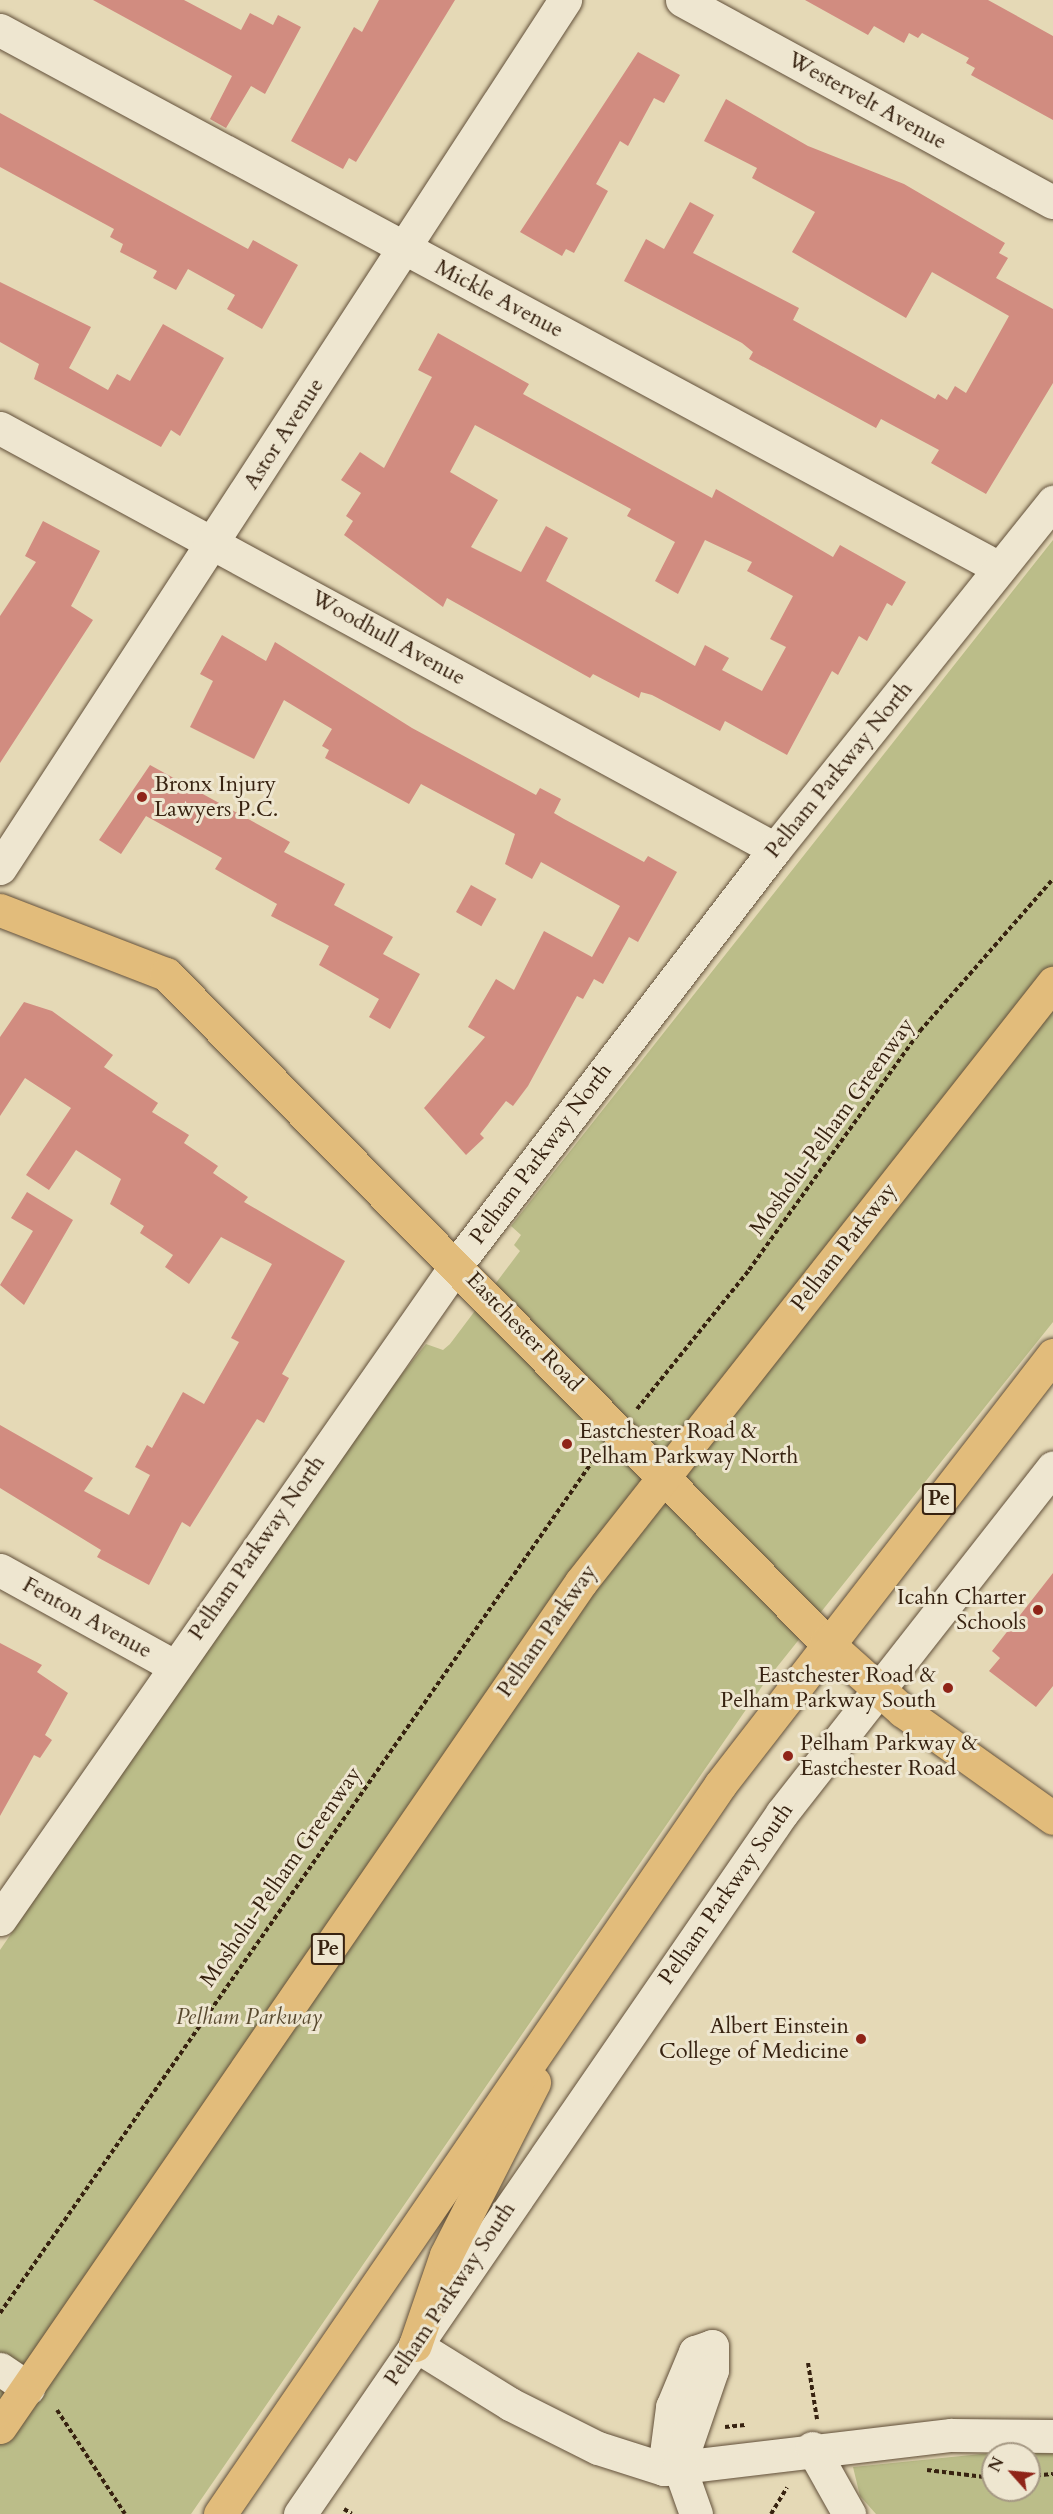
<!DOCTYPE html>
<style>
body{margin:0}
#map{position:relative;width:1053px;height:2514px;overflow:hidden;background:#e5d9b6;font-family:Cardo,serif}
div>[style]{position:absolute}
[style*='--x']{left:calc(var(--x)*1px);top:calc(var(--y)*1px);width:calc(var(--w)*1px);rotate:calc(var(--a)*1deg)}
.green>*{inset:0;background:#bbbd89}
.building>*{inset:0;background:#d18c80;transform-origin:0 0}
.path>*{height:4px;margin-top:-2px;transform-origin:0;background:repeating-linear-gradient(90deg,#372210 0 4.5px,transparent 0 7.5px)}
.roads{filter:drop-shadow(0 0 2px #62503a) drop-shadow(0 0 2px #62503a)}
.minor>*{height:33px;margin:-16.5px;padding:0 16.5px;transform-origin:16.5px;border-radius:16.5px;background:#eee6d0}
.major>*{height:33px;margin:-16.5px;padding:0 16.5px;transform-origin:16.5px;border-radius:16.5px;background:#e2bc7b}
.dots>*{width:16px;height:16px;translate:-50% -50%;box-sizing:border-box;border:3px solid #eee6d0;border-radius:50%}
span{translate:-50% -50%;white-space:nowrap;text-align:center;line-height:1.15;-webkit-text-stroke:6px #eee6d0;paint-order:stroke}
.shield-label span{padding:2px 4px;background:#eee6d0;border:2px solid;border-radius:4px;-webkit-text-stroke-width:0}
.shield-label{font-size:21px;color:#372210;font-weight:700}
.street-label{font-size:22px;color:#372210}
.poi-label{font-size:22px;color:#372210}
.left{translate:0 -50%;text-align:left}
.right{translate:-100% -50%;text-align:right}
.park-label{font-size:22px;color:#58492e;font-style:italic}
.north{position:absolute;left:981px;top:2442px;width:60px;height:60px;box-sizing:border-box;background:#eee6d0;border:2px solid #a59883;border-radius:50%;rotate:297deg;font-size:16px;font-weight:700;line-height:24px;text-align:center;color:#372210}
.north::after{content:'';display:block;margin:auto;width:21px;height:27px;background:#8f2418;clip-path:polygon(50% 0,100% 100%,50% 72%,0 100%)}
</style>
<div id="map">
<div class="green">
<i style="clip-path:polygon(1053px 540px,1053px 1322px,765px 1682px,191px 2514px,0 2514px,0 1950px,345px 1445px,426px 1344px,443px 1350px,450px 1344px,520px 1251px,514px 1245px,521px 1235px,511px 1226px)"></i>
<i style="clip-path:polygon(evenodd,1011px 2451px,1053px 2454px,1053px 2514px,876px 2514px,860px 2496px,853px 2467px,1011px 2451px,993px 2454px,1029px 2454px,1029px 2490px,993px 2490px,993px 2454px)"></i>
</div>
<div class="building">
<i style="clip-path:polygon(93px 0,184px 0,241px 30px,250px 13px,273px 25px,278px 15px,301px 27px,265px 94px,251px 86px,226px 128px,210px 119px,232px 76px)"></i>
<i style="clip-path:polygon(379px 0,455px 0,356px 162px,349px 158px,343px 169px,291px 141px,354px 27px,362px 32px)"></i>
<i style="clip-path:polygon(805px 0,988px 0,1053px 36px,1053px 120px,971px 75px,975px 68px,966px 63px,969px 58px,922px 33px,918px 38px,909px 33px,904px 43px,874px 26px,868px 35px)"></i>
<i style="clip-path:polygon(638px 52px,680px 75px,664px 103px,654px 98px,628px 146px,620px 141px,596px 184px,608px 191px,574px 253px,566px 249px,562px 256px,520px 232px)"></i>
<i style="clip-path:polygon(726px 99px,808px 146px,904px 184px,1005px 243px,999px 253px,1008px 258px,996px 278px,1053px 309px,1053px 383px,986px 494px,931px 463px,939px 450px,881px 419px,876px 428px,749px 359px,753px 352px,742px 343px,624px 281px,646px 239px,664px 249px,690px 202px,714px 215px,693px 253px,799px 308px,793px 320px,935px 399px,938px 394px,947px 400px,955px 386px,966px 393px,1009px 316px,932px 272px,906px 318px,792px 252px,815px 212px,752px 178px,757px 168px,704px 141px)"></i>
<i style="clip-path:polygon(0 113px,248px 249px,253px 240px,298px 265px,262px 329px,227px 309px,235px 295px,188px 269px,176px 290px,153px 278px,157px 271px,120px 252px,123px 244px,110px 237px,114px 229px,0 167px)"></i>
<i style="clip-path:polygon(0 282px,91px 327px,69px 368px,108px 390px,117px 374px,130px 381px,163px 324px,224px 358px,180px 436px,171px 430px,161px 447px,34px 379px,39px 364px,0 342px)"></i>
<i style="clip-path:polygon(evenodd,438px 333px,529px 384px,523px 394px,712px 498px,716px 489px,833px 557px,840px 545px,906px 582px,892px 606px,887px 603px,867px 641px,859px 636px,838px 675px,832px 671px,787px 755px,725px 721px,720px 731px,652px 695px,641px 692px,639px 698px,593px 674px,590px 678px,447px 598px,443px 607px,344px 535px,353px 521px,346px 516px,361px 493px,341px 480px,360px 452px,384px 468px,432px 377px,418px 370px,438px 333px,475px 425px,631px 509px,627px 516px,675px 542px,655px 581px,678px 594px,705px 540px,752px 562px,747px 571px,793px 596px,770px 639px,786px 647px,762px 691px,722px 670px,729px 658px,705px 645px,695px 666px,546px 581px,568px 538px,546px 526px,521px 572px,471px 547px,498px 500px,450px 472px,475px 425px)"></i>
<i style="clip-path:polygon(43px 521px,100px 551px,71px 606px,93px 620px,0 763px,0 616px,36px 562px,25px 556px)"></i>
<i style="clip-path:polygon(222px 635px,266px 661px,275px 642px,412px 728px,536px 795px,540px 788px,561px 799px,554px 813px,564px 819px,644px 862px,648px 856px,677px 872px,638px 942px,629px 937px,603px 984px,594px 979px,583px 999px,577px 996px,528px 1086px,513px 1106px,506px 1101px,480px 1134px,484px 1138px,466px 1155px,424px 1108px,485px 1037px,468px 1027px,496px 979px,514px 990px,544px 931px,592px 957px,620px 906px,541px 862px,532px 879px,505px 864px,515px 834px,421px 784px,409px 804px,325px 758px,329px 750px,322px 746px,332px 729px,284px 700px,254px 759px,190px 727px,213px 681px,200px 674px)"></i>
<i style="clip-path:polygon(150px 765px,290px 842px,284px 852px,345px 884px,334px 905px,393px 937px,383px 954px,420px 974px,390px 1029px,369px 1017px,379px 999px,319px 965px,329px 946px,271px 916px,277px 904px,215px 869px,222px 858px,146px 816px,121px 854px,99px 840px)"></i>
<i style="left:471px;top:885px;width:29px;height:31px;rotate:29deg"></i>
<i style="clip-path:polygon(24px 1002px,52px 1011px,113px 1055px,104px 1067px,158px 1103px,152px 1112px,189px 1135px,184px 1143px,218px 1166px,213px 1173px,248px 1197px,244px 1202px,345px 1261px,282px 1374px,289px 1378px,264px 1423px,257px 1419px,190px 1527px,182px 1522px,149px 1585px,97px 1557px,101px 1550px,0 1488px,0 1425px,93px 1478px,84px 1491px,129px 1515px,150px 1475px,135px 1467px,147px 1445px,152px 1448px,183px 1392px,204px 1404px,239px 1342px,231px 1338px,272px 1264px,221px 1237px,189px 1284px,165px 1267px,173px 1255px,140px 1233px,144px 1226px,110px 1204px,121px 1179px,76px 1150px,49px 1190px,26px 1175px,71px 1108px,25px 1078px,0 1116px,0 1037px)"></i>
<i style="clip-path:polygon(27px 1192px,73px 1220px,24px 1305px,0 1285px,33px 1231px,11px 1218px)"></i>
<i style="clip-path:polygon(1053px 1573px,1053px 1686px,1036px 1707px,989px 1671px,1000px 1658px,992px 1651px)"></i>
<i style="clip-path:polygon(0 1643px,42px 1665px,37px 1672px,68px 1693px,45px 1735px,52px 1740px,40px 1758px,34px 1755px,0 1816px)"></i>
</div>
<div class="path">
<i style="--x:637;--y:1409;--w:179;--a:-51.1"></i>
<i style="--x:749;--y:1270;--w:294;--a:-54.4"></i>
<i style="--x:920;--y:1031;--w:202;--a:-48.8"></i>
<i style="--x:0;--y:2313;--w:1045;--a:-55.17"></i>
<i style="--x:808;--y:2363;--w:57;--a:80.9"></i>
<i style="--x:57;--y:2410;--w:124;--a:56.8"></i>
<i style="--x:725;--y:2427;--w:20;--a:-6"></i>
<i style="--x:927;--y:2470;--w:66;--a:6.9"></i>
<i style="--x:1029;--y:2476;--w:24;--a:-5"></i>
<i style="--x:344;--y:2509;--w:9;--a:32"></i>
<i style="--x:771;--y:2514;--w:31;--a:-59"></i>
</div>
<div class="roads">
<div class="minor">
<i style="--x:682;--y:0;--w:422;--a:28.6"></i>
<i style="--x:0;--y:30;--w:1135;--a:28.3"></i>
<i style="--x:0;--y:428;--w:882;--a:28.51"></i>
<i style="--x:0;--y:868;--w:1036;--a:-56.94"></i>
<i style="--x:0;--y:1570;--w:199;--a:28.9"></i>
<i style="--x:0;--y:1919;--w:799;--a:-55.1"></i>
<i style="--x:457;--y:1264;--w:523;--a:-52.54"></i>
<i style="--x:775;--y:849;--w:445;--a:-51.3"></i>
<i style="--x:415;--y:2345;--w:112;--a:31.8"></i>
<i style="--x:510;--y:2404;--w:98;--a:26.6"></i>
<i style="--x:598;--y:2448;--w:69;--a:17.7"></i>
<i style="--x:664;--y:2469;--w:289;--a:-6.8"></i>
<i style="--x:951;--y:2435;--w:102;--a:0.6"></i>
<i style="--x:0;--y:2369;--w:34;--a:34"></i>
<i style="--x:812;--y:2448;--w:76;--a:60.7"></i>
<i style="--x:664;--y:2469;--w:63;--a:-82.6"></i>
<i style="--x:672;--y:2407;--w:60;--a:-67.3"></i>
<i style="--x:695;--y:2352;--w:18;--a:-19"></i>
<i style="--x:712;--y:2346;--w:24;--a:90"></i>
<i style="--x:712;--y:2370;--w:102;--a:109"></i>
<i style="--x:679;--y:2466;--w:51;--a:70.5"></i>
<i style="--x:300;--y:2514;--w:851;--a:-55.49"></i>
<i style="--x:782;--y:1813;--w:439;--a:-51.9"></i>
</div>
<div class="major">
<i style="--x:0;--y:910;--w:178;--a:21.1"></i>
<i style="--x:166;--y:974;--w:939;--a:45.35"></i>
<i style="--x:826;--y:1642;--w:103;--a:41.9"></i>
<i style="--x:903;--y:1711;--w:184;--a:35.5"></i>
<i style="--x:415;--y:2345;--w:95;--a:-71"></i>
<i style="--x:446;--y:2255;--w:194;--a:-63"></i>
<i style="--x:0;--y:2427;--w:1025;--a:-55.49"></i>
<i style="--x:581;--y:1582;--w:763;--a:-51.76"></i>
<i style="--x:220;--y:2514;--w:884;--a:-55.55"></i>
<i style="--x:720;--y:1785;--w:544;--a:-52.25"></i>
</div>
</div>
<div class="dots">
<i style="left:142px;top:797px;background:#8f2418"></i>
<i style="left:567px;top:1444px;background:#8f2418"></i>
<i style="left:1038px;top:1610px;background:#8f2418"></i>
<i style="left:948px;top:1688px;background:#8f2418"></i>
<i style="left:788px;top:1756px;background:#8f2418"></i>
<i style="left:861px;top:2039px;background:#8f2418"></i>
</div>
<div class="shield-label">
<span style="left:939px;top:1499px">Pe</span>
<span style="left:328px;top:1949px">Pe</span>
</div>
<div class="street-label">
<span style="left:867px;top:101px;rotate:29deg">Westervelt Avenue</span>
<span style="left:499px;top:299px;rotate:28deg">Mickle Avenue</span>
<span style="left:284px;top:434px;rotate:-57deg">Astor Avenue</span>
<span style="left:388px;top:638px;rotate:29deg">Woodhull Avenue</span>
<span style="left:839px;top:770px;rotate:-51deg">Pelham Parkway North</span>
<span style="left:832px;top:1127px;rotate:-54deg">Mosholu-Pelham Greenway</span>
<span style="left:541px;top:1154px;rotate:-53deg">Pelham Parkway North</span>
<span style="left:844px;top:1247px;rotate:-52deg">Pelham Parkway</span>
<span style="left:524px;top:1332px;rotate:46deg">Eastchester Road</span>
<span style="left:257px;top:1548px;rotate:-55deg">Pelham Parkway North</span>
<span style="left:87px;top:1618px;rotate:29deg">Fenton Avenue</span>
<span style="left:547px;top:1631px;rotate:-55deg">Pelham Parkway</span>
<span style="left:281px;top:1877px;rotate:-55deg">Mosholu-Pelham Greenway</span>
<span style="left:726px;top:1894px;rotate:-55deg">Pelham Parkway South</span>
<span style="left:450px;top:2294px;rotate:-56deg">Pelham Parkway South</span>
</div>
<div class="poi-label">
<span class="left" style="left:154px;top:797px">Bronx Injury<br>Lawyers P.C.</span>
<span class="left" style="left:579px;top:1444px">Eastchester Road &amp;<br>Pelham Parkway North</span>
<span class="right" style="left:1026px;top:1610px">Icahn Charter<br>Schools</span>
<span class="right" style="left:936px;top:1688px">Eastchester Road &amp;<br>Pelham Parkway South</span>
<span class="left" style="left:800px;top:1756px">Pelham Parkway &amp;<br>Eastchester Road</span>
<span class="right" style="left:849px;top:2039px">Albert Einstein<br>College of Medicine</span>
</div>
<div class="park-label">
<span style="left:249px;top:2018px">Pelham Parkway</span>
</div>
<div class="north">N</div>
</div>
